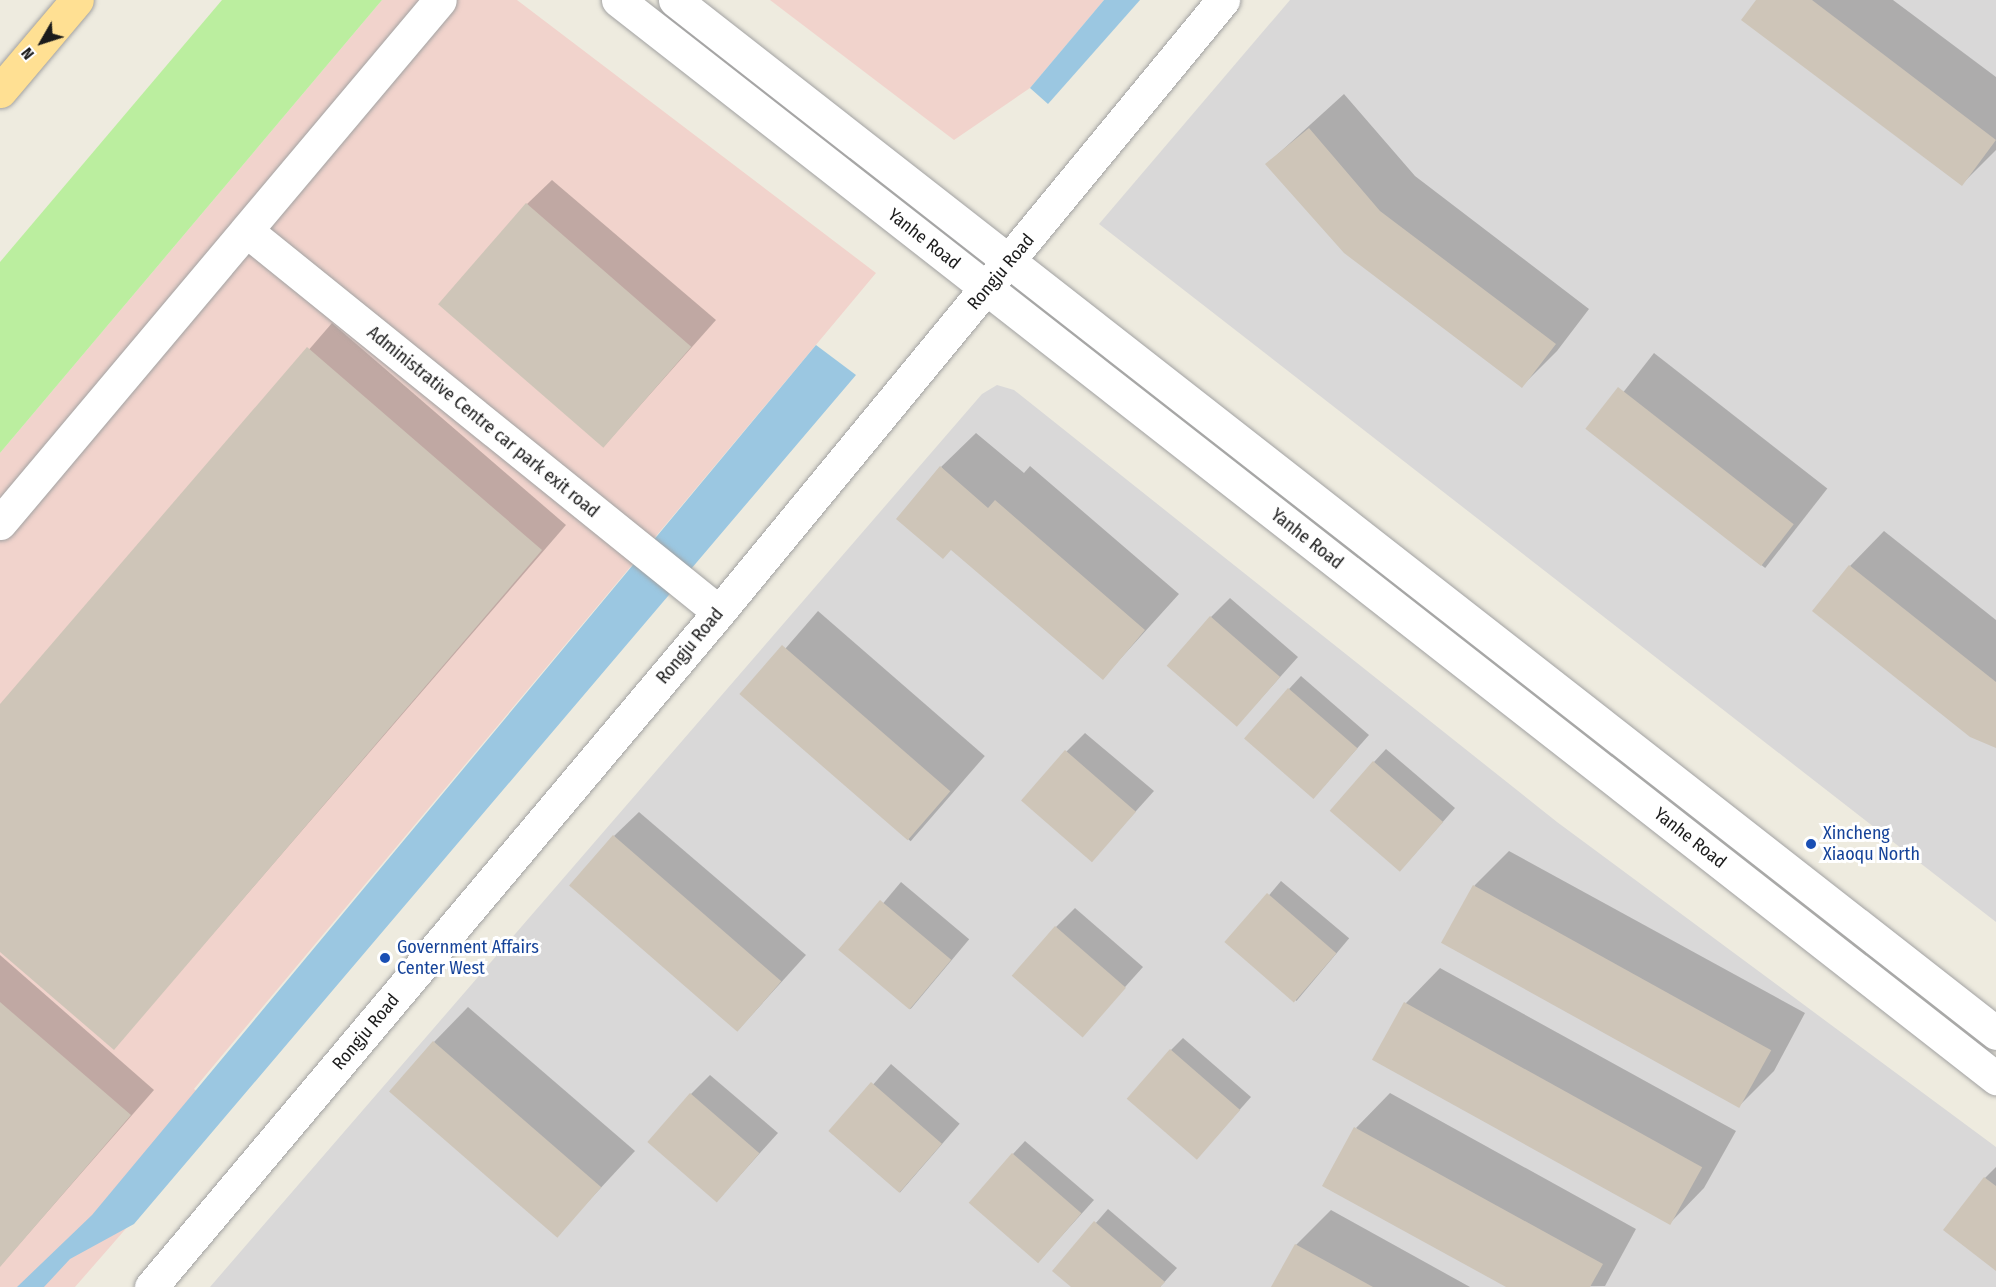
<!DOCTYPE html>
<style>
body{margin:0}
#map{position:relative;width:1996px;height:1287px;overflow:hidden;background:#eeebdf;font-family:"Fira Sans Condensed",sans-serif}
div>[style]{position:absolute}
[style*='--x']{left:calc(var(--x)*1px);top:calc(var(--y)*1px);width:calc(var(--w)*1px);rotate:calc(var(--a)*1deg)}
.residential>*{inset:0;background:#d9d8d8}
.commercial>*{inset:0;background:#f1d3cc}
.grass>*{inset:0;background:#bbee9f}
.water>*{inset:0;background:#9bc7e1}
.shadow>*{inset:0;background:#0003;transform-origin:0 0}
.building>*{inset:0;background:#cec5b8;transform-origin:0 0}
.roads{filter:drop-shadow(0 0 2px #a2a2a2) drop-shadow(0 0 2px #a2a2a2)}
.minor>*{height:33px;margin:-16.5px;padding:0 16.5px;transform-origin:16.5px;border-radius:16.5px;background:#fff}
.tertiary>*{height:33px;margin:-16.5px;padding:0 16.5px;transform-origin:16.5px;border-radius:16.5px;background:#fff}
.primary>*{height:33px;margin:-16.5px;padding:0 16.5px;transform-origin:16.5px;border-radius:16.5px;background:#ffe093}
.dots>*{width:16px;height:16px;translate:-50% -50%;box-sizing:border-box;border:3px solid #fff;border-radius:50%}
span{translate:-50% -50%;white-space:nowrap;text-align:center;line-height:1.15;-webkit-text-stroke:6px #fff;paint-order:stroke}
.street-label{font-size:18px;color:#1b1b1b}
.transit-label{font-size:18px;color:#164399}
.left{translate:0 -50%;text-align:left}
.north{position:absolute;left:12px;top:12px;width:60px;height:60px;-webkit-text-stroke:4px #fff;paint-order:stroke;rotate:231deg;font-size:16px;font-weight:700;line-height:24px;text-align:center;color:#1b1b1b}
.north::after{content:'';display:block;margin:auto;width:21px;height:27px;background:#1b1b1b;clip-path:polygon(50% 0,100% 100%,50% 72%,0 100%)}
</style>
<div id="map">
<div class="residential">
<i style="clip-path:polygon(1290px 0,1996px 0,1996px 922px,1099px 224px)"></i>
<i style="clip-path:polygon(997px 385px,1014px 390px,1557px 822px,1996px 1147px,1996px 1287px,210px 1287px,982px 394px)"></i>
</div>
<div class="commercial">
<i style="clip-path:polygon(382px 0,517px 0,876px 273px,194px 1089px,225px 1115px,75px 1287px,0 1287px,0 453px)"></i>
<i style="clip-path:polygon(770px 0,1104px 0,1030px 88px,954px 140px)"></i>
</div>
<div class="grass">
<i style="clip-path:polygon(222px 0,382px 0,0 453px,0 262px)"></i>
</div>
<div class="water">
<i style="clip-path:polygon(1104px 0,1140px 0,1048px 104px,1030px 88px)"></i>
<i style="clip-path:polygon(816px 345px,856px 375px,134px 1224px,70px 1259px,44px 1287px,17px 1287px,92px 1215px)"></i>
</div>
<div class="shadow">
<i style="clip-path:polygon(1758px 0,1893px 0,1996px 77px,1996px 150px,1962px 184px)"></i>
<i style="clip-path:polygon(1344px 94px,1415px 176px,1589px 309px,1557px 351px,1522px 386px,1267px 164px)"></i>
<i style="clip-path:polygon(552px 180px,716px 320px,604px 446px,527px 204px)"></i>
<i style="clip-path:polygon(332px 323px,566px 525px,114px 1048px,0 950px,0 707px)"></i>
<i style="left:1654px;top:353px;width:220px;height:101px;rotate:38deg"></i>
<i style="clip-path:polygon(976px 433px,1024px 473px,1030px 466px,1179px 594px,1103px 678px,941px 467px)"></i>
<i style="clip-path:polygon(1884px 531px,1996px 620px,1996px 746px,1850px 566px)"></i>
<i style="clip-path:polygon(1230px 598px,1298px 657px,1237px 725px,1211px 617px)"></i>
<i style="left:818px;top:611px;width:221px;height:113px;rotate:41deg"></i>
<i style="clip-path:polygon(1301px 676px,1369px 735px,1315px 796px,1289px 689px)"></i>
<i style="clip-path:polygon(1085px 733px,1154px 791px,1093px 859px,1066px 752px)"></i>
<i style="clip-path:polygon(1386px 749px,1455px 808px,1412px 857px,1374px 762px)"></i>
<i style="clip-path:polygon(639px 812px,806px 955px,739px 1029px,614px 836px)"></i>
<i style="clip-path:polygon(1509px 851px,1805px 1013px,1774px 1071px,1739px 1106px,1444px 943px,1475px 885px)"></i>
<i style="left:1281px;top:881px;width:89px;height:82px;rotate:40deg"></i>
<i style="left:901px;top:882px;width:89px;height:91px;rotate:40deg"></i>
<i style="clip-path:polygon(1075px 908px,1143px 967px,1082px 1035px,1056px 927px)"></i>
<i style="clip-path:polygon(0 955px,154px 1090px,0 1266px)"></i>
<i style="clip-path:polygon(1440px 968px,1736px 1131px,1704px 1188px,1670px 1223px,1374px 1060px,1406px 1003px)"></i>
<i style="clip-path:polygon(468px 1007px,635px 1151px,558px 1234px,434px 1042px)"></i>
<i style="clip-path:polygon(1183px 1038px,1251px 1097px,1197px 1158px,1171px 1050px)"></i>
<i style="left:891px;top:1064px;width:91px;height:91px;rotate:41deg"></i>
<i style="clip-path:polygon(710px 1075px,778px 1133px,717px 1201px,691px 1094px)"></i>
<i style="clip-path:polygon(1390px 1093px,1636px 1229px,1605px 1286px,1509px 1287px,1356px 1128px)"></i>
<i style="clip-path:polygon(1025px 1141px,1094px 1200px,1039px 1261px,1013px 1154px)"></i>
<i style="clip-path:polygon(1996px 1167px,1996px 1269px,1985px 1178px)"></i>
<i style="clip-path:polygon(1108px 1209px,1177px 1268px,1160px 1287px,1073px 1287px,1054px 1271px)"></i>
<i style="clip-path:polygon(1331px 1210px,1470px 1287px,1273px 1287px,1296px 1245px)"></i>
</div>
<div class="building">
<i style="clip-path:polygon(1756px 0,1812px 0,1996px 140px,1962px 186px,1741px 20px)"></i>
<i style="clip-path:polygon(1309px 128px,1380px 211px,1556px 344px,1522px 388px,1344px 253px,1265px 164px)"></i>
<i style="left:526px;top:203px;width:219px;height:134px;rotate:41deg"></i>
<i style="clip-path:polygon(307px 347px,542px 550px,114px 1050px,0 952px,0 704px)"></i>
<i style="left:1618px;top:387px;width:223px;height:53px;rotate:38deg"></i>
<i style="clip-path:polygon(940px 466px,988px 508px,995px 500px,1145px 630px,1103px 680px,951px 550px,943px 559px,896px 519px)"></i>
<i style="clip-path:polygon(1849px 565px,1996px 682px,1996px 748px,1970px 737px,1812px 611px)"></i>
<i style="left:1210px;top:616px;width:93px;height:66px;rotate:41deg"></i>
<i style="left:782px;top:645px;width:223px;height:65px;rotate:41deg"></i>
<i style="left:1288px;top:688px;width:92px;height:67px;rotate:41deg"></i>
<i style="left:1065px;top:750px;width:94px;height:67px;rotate:41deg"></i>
<i style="left:1373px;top:761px;width:93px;height:66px;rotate:41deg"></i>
<i style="left:613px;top:835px;width:223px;height:67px;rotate:41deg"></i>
<i style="left:1473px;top:885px;width:341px;height:66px;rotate:29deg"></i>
<i style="left:1267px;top:893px;width:92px;height:65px;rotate:41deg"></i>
<i style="left:880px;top:900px;width:93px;height:65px;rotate:40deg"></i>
<i style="left:1055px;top:926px;width:94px;height:66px;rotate:41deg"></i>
<i style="clip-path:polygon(0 1002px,131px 1115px,0 1267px)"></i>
<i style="left:1404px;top:1002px;width:341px;height:66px;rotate:29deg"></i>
<i style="left:433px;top:1041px;width:223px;height:67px;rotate:41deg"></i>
<i style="left:1170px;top:1049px;width:93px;height:66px;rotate:41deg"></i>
<i style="left:871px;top:1082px;width:94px;height:65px;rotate:41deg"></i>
<i style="left:690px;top:1093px;width:92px;height:65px;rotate:41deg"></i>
<i style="clip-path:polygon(1354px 1127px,1603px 1264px,1590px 1287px,1506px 1287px,1322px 1186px)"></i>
<i style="left:1012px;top:1153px;width:92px;height:66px;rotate:41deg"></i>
<i style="clip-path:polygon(1984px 1177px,1996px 1186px,1996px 1271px,1943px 1230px)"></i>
<i style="clip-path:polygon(1094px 1221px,1165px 1282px,1160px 1287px,1071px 1287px,1052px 1271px)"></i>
<i style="clip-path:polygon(1295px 1244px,1373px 1287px,1271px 1287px)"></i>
</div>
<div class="roads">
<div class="minor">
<i style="--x:248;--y:232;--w:605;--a:38.9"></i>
<i style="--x:0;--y:523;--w:683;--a:-49.93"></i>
</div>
<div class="tertiary">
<i style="--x:618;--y:0;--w:1750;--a:38.04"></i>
<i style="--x:675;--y:0;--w:1677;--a:38.02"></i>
<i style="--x:151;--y:1287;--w:882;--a:-49.92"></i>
<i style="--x:719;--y:612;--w:793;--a:-50.53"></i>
</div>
<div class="primary">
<i style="--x:0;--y:91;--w:119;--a:-49.8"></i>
</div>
</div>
<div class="dots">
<i style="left:1811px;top:844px;background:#1a4fb4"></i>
<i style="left:385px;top:958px;background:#1a4fb4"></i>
</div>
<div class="street-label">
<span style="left:924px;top:239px;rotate:38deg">Yanhe Road</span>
<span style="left:1001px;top:272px;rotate:-50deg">Rongju Road</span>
<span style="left:483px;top:422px;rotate:39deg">Administrative Centre car park exit road</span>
<span style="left:1307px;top:539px;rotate:38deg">Yanhe Road</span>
<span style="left:690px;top:646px;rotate:-50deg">Rongju Road</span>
<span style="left:1690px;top:838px;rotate:38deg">Yanhe Road</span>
<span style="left:366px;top:1032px;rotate:-50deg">Rongju Road</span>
</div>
<div class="transit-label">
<span class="left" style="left:1823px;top:844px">Xincheng<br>Xiaoqu North</span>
<span class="left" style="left:397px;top:958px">Government Affairs<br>Center West</span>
</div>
<div class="north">N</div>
</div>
